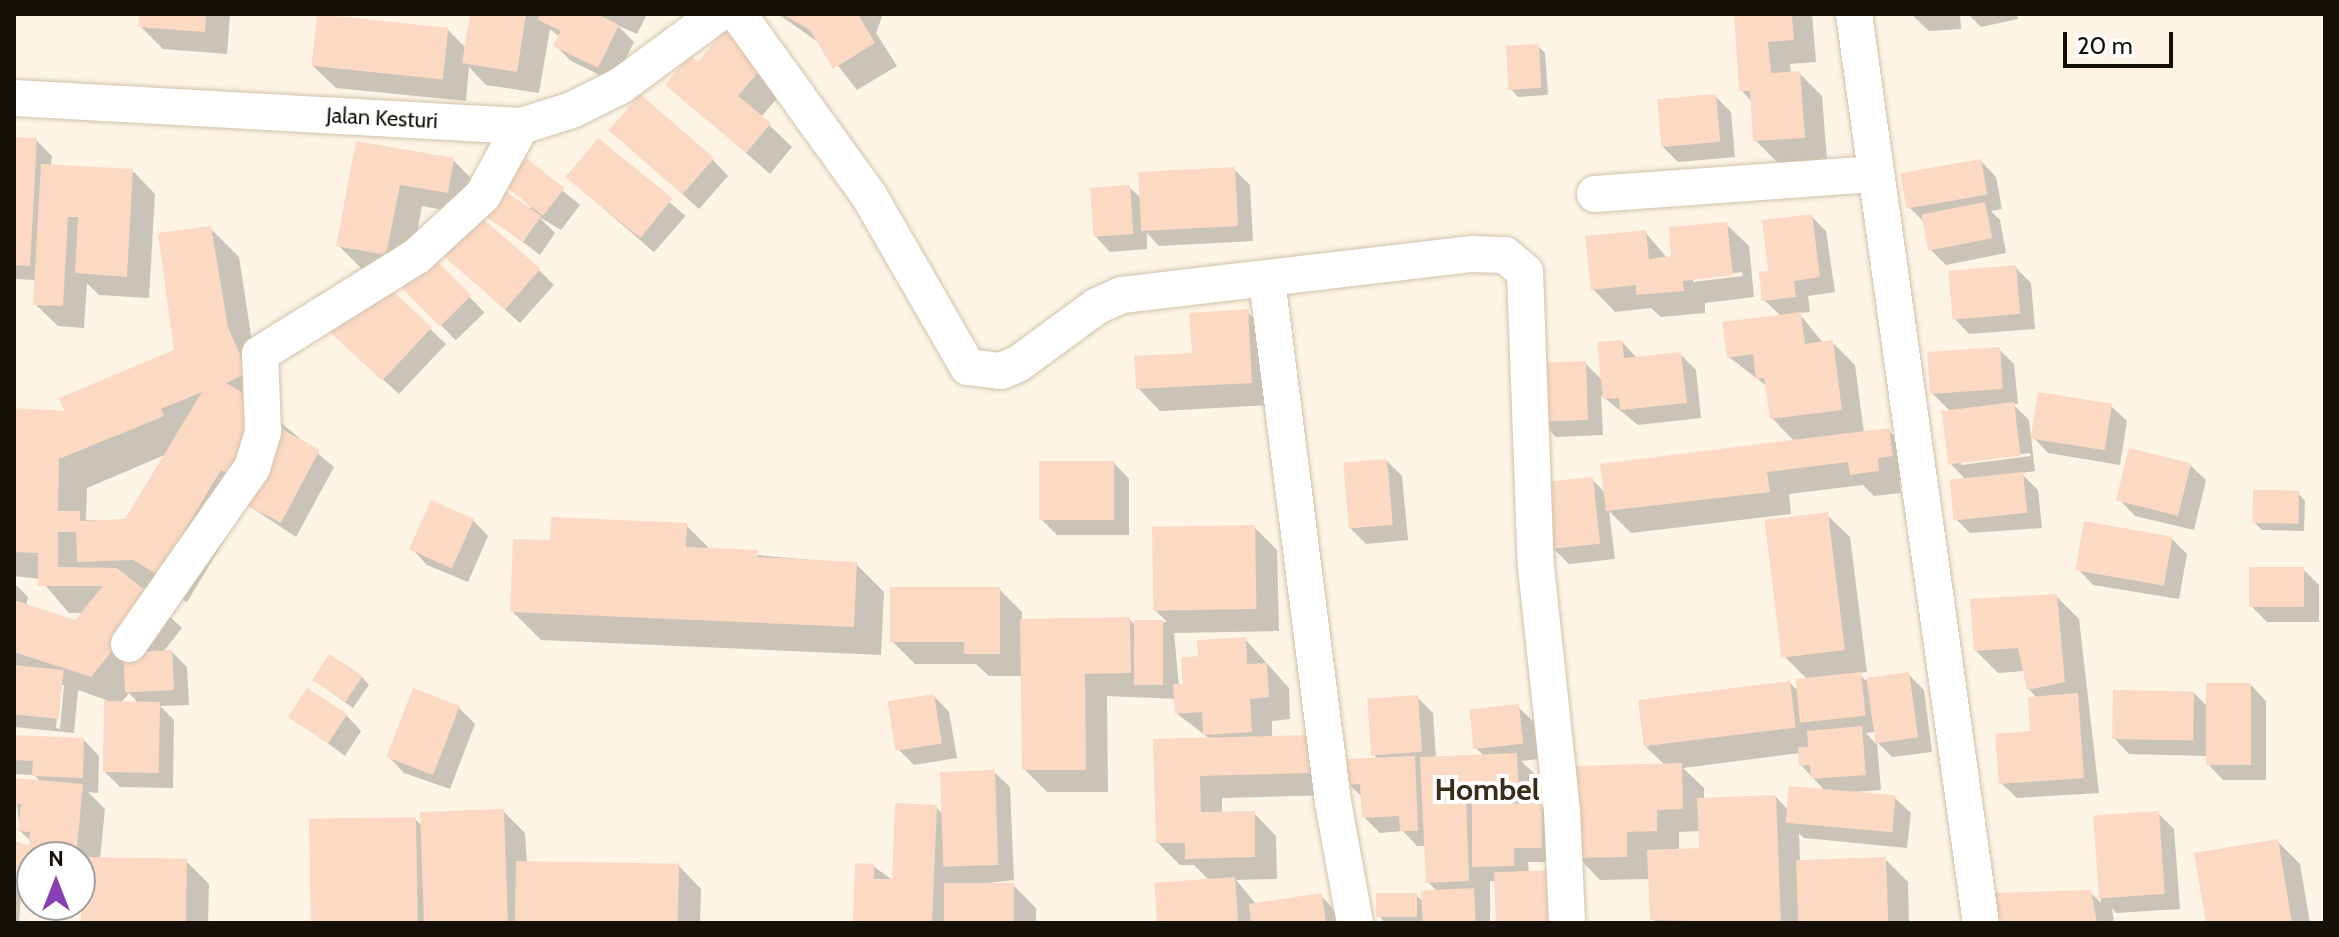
<!DOCTYPE html>
<style>
body{margin:0}
#map{position:relative;width:2339px;height:937px;overflow:hidden;background:#fdf4e6;font-family:Cabin,sans-serif}
div>[style]{position:absolute}
[style*='--x']{left:calc(var(--x)*1px);top:calc(var(--y)*1px);width:calc(var(--w)*1px);rotate:calc(var(--a)*1deg)}
.shadow>*{inset:0;background:#0003;transform-origin:0 0}
.building>*{inset:0;background:#fcd9c3;transform-origin:0 0}
.roads{filter:drop-shadow(0 0 2px #d1c2ac) drop-shadow(0 0 2px #d1c2ac)}
.minor>*{height:36px;margin:-18px;padding:0 18px;transform-origin:18px;border-radius:18px;background:#fff}
span{translate:-50% -50%;white-space:nowrap;text-align:center;line-height:1.15;-webkit-text-stroke:8px #fff;paint-order:stroke}
.street-label{font-size:22px;color:#151008}
.district-label{font-size:30px;color:#392d1a;font-weight:700}
.frame{position:absolute;inset:0;border:16px solid #151008;pointer-events:none}
.north{position:absolute;left:16px;top:841px;width:80px;height:80px;box-sizing:border-box;background:#fff;border:2px solid #a19f9c;border-radius:50%;rotate:0deg;font-size:22px;font-weight:700;line-height:32px;text-align:center;color:#151008}
.north::after{content:'';display:block;margin:auto;width:28px;height:36px;background:#8741b4;clip-path:polygon(50% 0,100% 100%,50% 72%,0 100%)}
.scale{position:absolute;left:2063px;top:32px;width:110px;height:36px;box-sizing:border-box;border:4px solid #151008;border-top:0;padding-left:10px;font-size:24px;line-height:28px;white-space:nowrap;color:#151008;-webkit-text-stroke:6px #fff;paint-order:stroke}
</style>
<div id="map">
<div class="shadow">
<i style="clip-path:polygon(141px 14px,230px 14px,227px 54px,163px 49px,140px 26px)"></i>
<i style="clip-path:polygon(472px 14px,647px 14px,637px 34px,617px 25px,634px 42px,614px 82px,571px 61px,556px 46px,560px 37px,550px 29px,539px 93px,486px 85px,469px 67px,466px 101px,336px 88px,313px 66px,447px 29px,466px 48px)"></i>
<i style="clip-path:polygon(778px 14px,883px 14px,876px 33px,897px 66px,857px 90px,821px 44px)"></i>
<i style="clip-path:polygon(1746px 14px,1812px 14px,1816px 62px,1790px 64px,1791px 74px,1799px 73px,1822px 96px,1827px 160px,1778px 163px,1755px 140px,1752px 102px,1741px 90px)"></i>
<i style="clip-path:polygon(1891px 14px,1960px 14px,1961px 29px,1929px 31px,1912px 15px)"></i>
<i style="clip-path:polygon(1968px 14px,2017px 14px,2018px 19px,1981px 27px)"></i>
<i style="clip-path:polygon(725px 33px,786px 88px,761px 117px,792px 147px,770px 174px,668px 84px,698px 65px)"></i>
<i style="clip-path:polygon(1538px 46px,1545px 53px,1548px 95px,1518px 97px,1511px 89px)"></i>
<i style="clip-path:polygon(1715px 96px,1731px 112px,1735px 157px,1678px 162px,1662px 146px)"></i>
<i style="clip-path:polygon(611px 130px,713px 160px,728px 176px,699px 209px)"></i>
<i style="clip-path:polygon(14px 139px,36px 140px,52px 156px,51px 166px,133px 171px,155px 194px,149px 298px,99px 295px,87px 283px,84px 328px,58px 326px,35px 304px,36px 280px,14px 279px)"></i>
<i style="left:598px;top:140px;width:116px;height:48px;rotate:41deg"></i>
<i style="clip-path:polygon(357px 143px,453px 160px,476px 183px,470px 215px,422px 206px,409px 277px,361px 268px,338px 245px)"></i>
<i style="clip-path:polygon(523px 158px,580px 205px,561px 230px,539px 217px,555px 233px,540px 255px,486px 214px,532px 208px,504px 183px)"></i>
<i style="clip-path:polygon(1981px 161px,1996px 177px,2002px 209px,1991px 211px,2000px 220px,2006px 253px,1946px 265px,1930px 249px,1924px 222px,1908px 206px)"></i>
<i style="clip-path:polygon(1234px 169px,1250px 185px,1253px 241px,1159px 246px,1147px 233px,1147px 249px,1110px 252px,1095px 236px,1129px 187px,1142px 199px)"></i>
<i style="clip-path:polygon(1811px 216px,1826px 231px,1835px 292px,1808px 296px,1810px 312px,1799px 313px,1823px 343px,1832px 342px,1855px 365px,1864px 433px,1888px 430px,1911px 453px,1914px 478px,1899px 480px,1901px 493px,1874px 496px,1863px 485px,1789px 494px,1791px 514px,1631px 533px,1609px 511px,1615px 559px,1569px 564px,1554px 549px,1592px 479px,1606px 494px,1795px 442px,1772px 418px,1768px 387px,1729px 357px,1781px 316px,1764px 300px,1771px 273px)"></i>
<i style="clip-path:polygon(evenodd,1726px 224px,1749px 246px,1754px 297px,1705px 303px,1705px 313px,1661px 317px,1651px 308px,1615px 312px,1593px 289px,1645px 232px,1668px 259px,1726px 224px,1742px 272px,1743px 276px,1693px 282px,1693px 278px,1742px 272px)"></i>
<i style="clip-path:polygon(evenodd,210px 228px,239px 257px,262px 407px,334px 467px,296px 537px,246px 504px,187px 602px,163px 588px,140px 589px,182px 628px,163px 652px,172px 652px,187px 667px,189px 705px,160px 706px,174px 720px,173px 788px,120px 787px,104px 771px,106px 700px,78px 690px,74px 733px,14px 727px,14px 583px,28px 597px,26px 606px,75px 622px,82px 613px,69px 613px,40px 579px,14px 576px,14px 410px,67px 413px,176px 352px,210px 228px,167px 454px,126px 521px,86px 520px,87px 488px,167px 454px,210px 228px,60px 685px,64px 685px,60px 729px,56px 728px,60px 685px,210px 228px,129px 693px,139px 704px,121px 703px,129px 693px)"></i>
<i style="left:431px;top:257px;width:77px;height:40px;rotate:46deg"></i>
<i style="clip-path:polygon(456px 266px,539px 270px,554px 285px,520px 323px)"></i>
<i style="clip-path:polygon(2015px 267px,2031px 283px,2035px 329px,1969px 334px,1954px 318px)"></i>
<i style="clip-path:polygon(380px 282px,446px 344px,399px 394px,349px 348px)"></i>
<i style="clip-path:polygon(1247px 312px,1270px 334px,1274px 405px,1160px 411px,1138px 388px,1194px 355px)"></i>
<i style="clip-path:polygon(1622px 342px,1638px 359px,1680px 354px,1696px 370px,1701px 418px,1638px 425px,1601px 395px,1603px 435px,1556px 437px,1540px 421px,1585px 363px,1603px 381px)"></i>
<i style="clip-path:polygon(evenodd,1999px 349px,2014px 364px,2018px 404px,2013px 404px,2029px 420px,2035px 471px,2021px 473px,2038px 490px,2042px 528px,1970px 533px,1955px 518px,1965px 479px,1951px 464px,1951px 412px,1932px 393px,1999px 349px,2030px 453px,2031px 456px,1961px 465px,1961px 461px,2030px 453px)"></i>
<i style="clip-path:polygon(2111px 406px,2127px 421px,2120px 465px,2048px 453px,2033px 437px)"></i>
<i style="clip-path:polygon(1387px 461px,1402px 476px,1408px 540px,1366px 544px,1350px 528px)"></i>
<i style="clip-path:polygon(1114px 463px,1129px 479px,1129px 535px,1057px 535px,1041px 519px)"></i>
<i style="clip-path:polygon(2190px 465px,2206px 480px,2194px 530px,2135px 516px,2120px 500px)"></i>
<i style="clip-path:polygon(2298px 493px,2305px 501px,2304px 531px,2262px 530px,2254px 522px)"></i>
<i style="clip-path:polygon(evenodd,1827px 515px,1850px 537px,1867px 672px,1858px 673px,1865px 680px,1908px 674px,1924px 690px,1932px 752px,1892px 757px,1877px 742px,1881px 790px,1854px 792px,1895px 798px,1911px 813px,1907px 848px,1804px 838px,1799px 833px,1800px 861px,1885px 859px,1908px 882px,1909px 923px,1655px 923px,1650px 879px,1600px 880px,1578px 857px,1665px 765px,1646px 747px,1790px 683px,1799px 692px,1808px 680px,1784px 656px,1827px 515px,1875px 732px,1876px 744px,1866px 733px,1875px 732px,1827px 515px,1800px 753px,1801px 765px,1826px 792px,1789px 811px,1776px 797px,1704px 800px,1704px 788px,1683px 768px,1800px 753px,1827px 515px,1700px 831px,1701px 850px,1679px 851px,1679px 832px,1700px 831px)"></i>
<i style="clip-path:polygon(473px 520px,488px 536px,468px 582px,427px 565px,412px 549px)"></i>
<i style="clip-path:polygon(686px 525px,712px 551px,856px 564px,884px 592px,881px 655px,541px 640px,512px 611px,552px 543px)"></i>
<i style="clip-path:polygon(1254px 527px,1277px 550px,1279px 631px,1174px 633px,1179px 686px,1185px 686px,1200px 658px,1245px 639px,1289px 688px,1290px 719px,1272px 721px,1272px 738px,1308px 737px,1332px 795px,1222px 798px,1222px 814px,1254px 813px,1276px 836px,1277px 879px,1236px 880px,1257px 905px,1321px 895px,1345px 923px,1159px 923px,1210px 881px,1194px 865px,1180px 865px,1158px 843px,1210px 739px,1176px 713px,1176px 699px,1107px 696px,1108px 792px,1047px 792px,1024px 769px,1023px 676px,989px 676px,976px 664px,915px 664px,892px 641px,999px 589px,1022px 612px,1022px 621px,1129px 619px,1137px 627px,1137px 622px,1167px 622px,1155px 610px)"></i>
<i style="clip-path:polygon(2172px 539px,2187px 554px,2179px 599px,2093px 585px,2078px 569px)"></i>
<i style="clip-path:polygon(2303px 569px,2319px 585px,2319px 622px,2267px 622px,2251px 606px)"></i>
<i style="clip-path:polygon(2056px 596px,2079px 619px,2099px 793px,2017px 798px,2001px 783px,2032px 733px,2037px 698px,2029px 689px,2025px 671px,1998px 673px,1975px 650px)"></i>
<i style="clip-path:polygon(362px 677px,369px 685px,353px 708px,314px 680px)"></i>
<i style="clip-path:polygon(2251px 685px,2266px 701px,2266px 780px,2223px 780px,2208px 764px,2208px 756px,2129px 754px,2114px 738px,2194px 693px,2208px 707px)"></i>
<i style="clip-path:polygon(414px 691px,459px 708px,475px 724px,450px 789px,404px 773px,389px 757px)"></i>
<i style="clip-path:polygon(934px 696px,949px 712px,957px 758px,914px 765px,898px 749px)"></i>
<i style="clip-path:polygon(1417px 697px,1433px 713px,1436px 758px,1484px 756px,1476px 748px,1518px 707px,1534px 722px,1538px 759px,1521px 761px,1539px 778px,1540px 805px,1557px 821px,1557px 862px,1528px 862px,1529px 873px,1573px 923px,1499px 923px,1496px 881px,1490px 881px,1490px 923px,1385px 923px,1379px 916px,1416px 895px,1424px 902px,1438px 892px,1428px 882px,1426px 846px,1417px 846px,1403px 831px,1380px 833px,1364px 817px,1363px 798px,1349px 784px,1379px 760px,1374px 755px)"></i>
<i style="clip-path:polygon(346px 715px,361px 731px,345px 756px,291px 716px)"></i>
<i style="clip-path:polygon(14px 737px,84px 740px,99px 756px,98px 793px,88px 792px,105px 809px,100px 859px,186px 861px,209px 884px,208px 923px,82px 923px,82px 910px,35px 905px,80px 905px,80px 857px,32px 857px,32px 905px,21px 896px,19px 923px,14px 923px,14px 841px,31px 848px,32px 842px,20px 831px,14px 780px,41px 782px,34px 775px,14px 774px)"></i>
<i style="clip-path:polygon(994px 772px,1010px 787px,1014px 880px,971px 885px,1013px 885px,1036px 908px,1036px 923px,855px 923px,873px 866px,894px 881px,936px 807px,943px 814px)"></i>
<i style="clip-path:polygon(503px 811px,525px 833px,527px 863px,679px 866px,701px 889px,700px 923px,312px 923px,415px 819px,422px 826px)"></i>
<i style="clip-path:polygon(2158px 813px,2174px 829px,2180px 909px,2116px 913px,2112px 908px,2114px 923px,2001px 923px,2090px 892px,2101px 903px,2095px 818px)"></i>
<i style="clip-path:polygon(2277px 841px,2300px 864px,2310px 923px,2208px 923px)"></i>
</div>
<div class="building">
<i style="clip-path:polygon(139px 14px,206px 14px,205px 32px,138px 27px)"></i>
<i style="left:317px;top:14px;width:132px;height:52px;rotate:6deg"></i>
<i style="clip-path:polygon(470px 14px,526px 14px,517px 72px,462px 63px)"></i>
<i style="clip-path:polygon(540px 14px,597px 14px,619px 25px,598px 68px,553px 46px,561px 31px,538px 20px)"></i>
<i style="clip-path:polygon(782px 14px,858px 14px,875px 43px,833px 69px,810px 30px)"></i>
<i style="clip-path:polygon(1734px 14px,1792px 14px,1794px 40px,1768px 42px,1771px 73px,1800px 71px,1805px 138px,1753px 141px,1750px 91px,1739px 91px)"></i>
<i style="clip-path:polygon(724px 30px,765px 64px,738px 96px,771px 123px,746px 153px,665px 85px,690px 55px,698px 62px)"></i>
<i style="left:1539px;top:44px;width:44px;height:33px;rotate:87deg"></i>
<i style="left:640px;top:94px;width:98px;height:48px;rotate:41deg"></i>
<i style="left:1716px;top:94px;width:48px;height:59px;rotate:85deg"></i>
<i style="clip-path:polygon(14px 137px,37px 138px,30px 266px,14px 265px)"></i>
<i style="left:598px;top:138px;width:96px;height:51px;rotate:39deg"></i>
<i style="clip-path:polygon(356px 141px,454px 158px,448px 193px,400px 185px,386px 255px,336px 246px)"></i>
<i style="left:522px;top:155px;width:54px;height:35px;rotate:38deg"></i>
<i style="left:1981px;top:159px;width:36px;height:82px;rotate:80deg"></i>
<i style="clip-path:polygon(41px 164px,133px 169px,127px 277px,75px 273px,78px 217px,68px 217px,63px 306px,33px 305px)"></i>
<i style="left:1235px;top:167px;width:59px;height:97px;rotate:87deg"></i>
<i style="left:1130px;top:185px;width:49px;height:40px;rotate:86deg"></i>
<i style="left:501px;top:188px;width:49px;height:32px;rotate:35deg"></i>
<i style="left:1985px;top:202px;width:37px;height:65px;rotate:79deg"></i>
<i style="left:474px;top:211px;width:88px;height:54px;rotate:41deg"></i>
<i style="clip-path:polygon(1812px 214px,1820px 277px,1794px 281px,1796px 297px,1762px 301px,1759px 272px,1768px 271px,1762px 220px)"></i>
<i style="clip-path:polygon(1727px 222px,1733px 275px,1683px 281px,1684px 291px,1636px 295px,1636px 285px,1591px 290px,1585px 236px,1646px 230px,1649px 259px,1671px 256px,1669px 227px)"></i>
<i style="clip-path:polygon(evenodd,211px 226px,228px 327px,248px 373px,226px 383px,261px 404px,242px 436px,256px 444px,235px 479px,221px 470px,158px 575px,133px 560px,77px 562px,76px 532px,58px 532px,58px 567px,117px 568px,155px 598px,91px 677px,14px 652px,14px 600px,75px 620px,103px 586px,38px 586px,38px 553px,14px 552px,14px 408px,64px 411px,59px 398px,174px 350px,158px 233px,211px 226px,202px 392px,125px 519px,80px 521px,80px 511px,58px 511px,59px 459px,164px 416px,161px 409px,202px 392px)"></i>
<i style="left:431px;top:255px;width:57px;height:44px;rotate:45deg"></i>
<i style="left:2016px;top:265px;width:49px;height:68px;rotate:85deg"></i>
<i style="left:380px;top:279px;width:71px;height:73px;rotate:43deg"></i>
<i style="clip-path:polygon(1248px 309px,1252px 383px,1136px 389px,1134px 356px,1192px 353px,1189px 313px)"></i>
<i style="clip-path:polygon(1801px 312px,1805px 344px,1833px 340px,1842px 410px,1770px 419px,1764px 378px,1756px 379px,1753px 354px,1727px 358px,1722px 322px)"></i>
<i style="clip-path:polygon(1622px 340px,1624px 358px,1681px 352px,1687px 403px,1620px 410px,1619px 398px,1603px 399px,1597px 342px)"></i>
<i style="left:2000px;top:347px;width:42px;height:73px;rotate:86deg"></i>
<i style="left:1586px;top:361px;width:59px;height:50px;rotate:88deg"></i>
<i style="left:2038px;top:392px;width:75px;height:47px;rotate:9deg"></i>
<i style="left:2014px;top:402px;width:54px;height:73px;rotate:83deg"></i>
<i style="clip-path:polygon(1889px 428px,1893px 456px,1878px 458px,1879px 471px,1850px 475px,1848px 462px,1767px 472px,1770px 492px,1606px 511px,1600px 464px)"></i>
<i style="left:281px;top:429px;width:44px;height:83px;rotate:28deg"></i>
<i style="left:2129px;top:448px;width:64px;height:54px;rotate:14deg"></i>
<i style="left:1387px;top:459px;width:66px;height:44px;rotate:85deg"></i>
<i style="left:1039px;top:461px;width:75px;height:59px"></i>
<i style="left:2023px;top:472px;width:41px;height:74px;rotate:84deg"></i>
<i style="left:1593px;top:477px;width:67px;height:48px;rotate:84deg"></i>
<i style="left:2253px;top:490px;width:46px;height:33px;rotate:1deg"></i>
<i style="left:431px;top:500px;width:47px;height:54px;rotate:24deg"></i>
<i style="left:1828px;top:512px;width:139px;height:64px;rotate:83deg"></i>
<i style="clip-path:polygon(551px 517px,687px 523px,686px 547px,758px 550px,757px 557px,857px 562px,854px 627px,510px 612px,513px 539px,550px 540px)"></i>
<i style="left:2084px;top:521px;width:90px;height:50px;rotate:10deg"></i>
<i style="left:1255px;top:525px;width:84px;height:103px;rotate:89deg"></i>
<i style="left:2249px;top:567px;width:55px;height:40px"></i>
<i style="clip-path:polygon(890px 587px,1000px 587px,1000px 654px,964px 654px,964px 642px,890px 642px)"></i>
<i style="clip-path:polygon(2057px 594px,2065px 682px,2027px 690px,2018px 648px,1974px 651px,1970px 599px)"></i>
<i style="clip-path:polygon(1130px 617px,1131px 673px,1085px 674px,1086px 770px,1022px 770px,1020px 619px)"></i>
<i style="left:1134px;top:620px;width:29px;height:65px"></i>
<i style="clip-path:polygon(1246px 637px,1247px 664px,1267px 663px,1269px 697px,1250px 699px,1252px 732px,1203px 735px,1202px 712px,1175px 714px,1173px 684px,1183px 684px,1181px 658px,1198px 656px,1197px 640px)"></i>
<i style="left:172px;top:650px;width:40px;height:49px;rotate:87deg"></i>
<i style="left:329px;top:654px;width:40px;height:31px;rotate:33deg"></i>
<i style="left:14px;top:665px;width:50px;height:49px;rotate:6deg"></i>
<i style="left:1861px;top:672px;width:44px;height:66px;rotate:84deg"></i>
<i style="left:1909px;top:672px;width:66px;height:43px;rotate:82deg"></i>
<i style="left:1790px;top:681px;width:47px;height:153px;rotate:83deg"></i>
<i style="left:2206px;top:683px;width:45px;height:82px"></i>
<i style="left:307px;top:688px;width:48px;height:35px;rotate:33deg"></i>
<i style="left:413px;top:688px;width:50px;height:74px;rotate:21deg"></i>
<i style="left:2113px;top:690px;width:81px;height:49px;rotate:1deg"></i>
<i style="clip-path:polygon(2078px 693px,2084px 778px,1999px 784px,1995px 734px,2030px 731px,2028px 697px)"></i>
<i style="left:934px;top:694px;width:50px;height:47px;rotate:81deg"></i>
<i style="left:1418px;top:695px;width:57px;height:51px;rotate:86deg"></i>
<i style="left:104px;top:701px;width:56px;height:71px;rotate:1deg"></i>
<i style="left:1519px;top:704px;width:40px;height:50px;rotate:84deg"></i>
<i style="clip-path:polygon(1862px 726px,1866px 775px,1811px 779px,1810px 765px,1799px 766px,1798px 747px,1808px 747px,1807px 731px)"></i>
<i style="clip-path:polygon(14px 735px,84px 738px,83px 778px,32px 776px,33px 761px,14px 760px)"></i>
<i style="clip-path:polygon(1309px 735px,1310px 773px,1200px 776px,1201px 812px,1255px 811px,1255px 857px,1185px 859px,1185px 843px,1156px 843px,1153px 739px)"></i>
<i style="clip-path:polygon(1517px 753px,1519px 796px,1466px 798px,1469px 881px,1426px 883px,1420px 757px)"></i>
<i style="clip-path:polygon(1415px 756px,1418px 831px,1400px 831px,1399px 816px,1362px 818px,1360px 784px,1347px 785px,1346px 759px)"></i>
<i style="clip-path:polygon(1682px 763px,1683px 809px,1657px 810px,1657px 831px,1627px 832px,1627px 857px,1576px 858px,1573px 766px)"></i>
<i style="left:995px;top:770px;width:95px;height:55px;rotate:88deg"></i>
<i style="clip-path:polygon(14px 778px,83px 784px,76px 857px,32px 857px,32px 885px,14px 883px,14px 843px,29px 845px,30px 832px,18px 831px,21px 804px,14px 803px)"></i>
<i style="left:1789px;top:786px;width:107px;height:37px;rotate:5deg"></i>
<i style="clip-path:polygon(1776px 795px,1781px 923px,1650px 920px,1647px 850px,1699px 848px,1697px 798px)"></i>
<i style="clip-path:polygon(895px 803px,937px 805px,932px 923px,853px 923px,855px 863px,874px 864px,874px 879px,892px 879px)"></i>
<i style="clip-path:polygon(1542px 803px,1542px 848px,1514px 848px,1514px 866px,1472px 867px,1472px 804px)"></i>
<i style="left:504px;top:809px;width:114px;height:84px;rotate:88deg"></i>
<i style="left:2159px;top:811px;width:83px;height:66px;rotate:86deg"></i>
<i style="left:416px;top:817px;width:106px;height:107px;rotate:89deg"></i>
<i style="clip-path:polygon(2278px 839px,2292px 923px,2206px 923px,2194px 853px)"></i>
<i style="left:82px;top:857px;width:105px;height:66px;rotate:1deg"></i>
<i style="left:1886px;top:857px;width:66px;height:90px;rotate:88deg"></i>
<i style="left:516px;top:861px;width:163px;height:62px;rotate:1deg"></i>
<i style="left:1557px;top:870px;width:51px;height:63px;rotate:88deg"></i>
<i style="left:1235px;top:877px;width:46px;height:81px;rotate:86deg"></i>
<i style="left:944px;top:883px;width:70px;height:40px"></i>
<i style="left:1474px;top:888px;width:35px;height:53px;rotate:87deg"></i>
<i style="clip-path:polygon(2091px 890px,2097px 923px,1999px 923px,1994px 893px)"></i>
<i style="clip-path:polygon(1322px 893px,1326px 923px,1251px 923px,1249px 904px)"></i>
<i style="left:1376px;top:893px;width:41px;height:24px"></i>
</div>
<div class="roads">
<div class="minor">
<i style="--x:738;--y:14;--w:222;--a:54.2"></i>
<i style="--x:868;--y:194;--w:200;--a:60"></i>
<i style="--x:968;--y:367;--w:33;--a:7"></i>
<i style="--x:1001;--y:371;--w:18;--a:-22"></i>
<i style="--x:1018;--y:364;--w:98;--a:-36.3"></i>
<i style="--x:1097;--y:306;--w:27;--a:-24"></i>
<i style="--x:1122;--y:295;--w:353;--a:-6.7"></i>
<i style="--x:1473;--y:254;--w:32;--a:2"></i>
<i style="--x:1505;--y:255;--w:26;--a:40"></i>
<i style="--x:1525;--y:272;--w:295;--a:87.9"></i>
<i style="--x:1536;--y:567;--w:245;--a:83.9"></i>
<i style="--x:1562;--y:811;--w:112;--a:87.4"></i>
<i style="--x:1854;--y:14;--w:918;--a:82.05"></i>
<i style="--x:14;--y:98;--w:508;--a:3.16"></i>
<i style="--x:521;--y:126;--w:53;--a:-17.4"></i>
<i style="--x:572;--y:110;--w:54;--a:-26.6"></i>
<i style="--x:620;--y:86;--w:122;--a:-36.3"></i>
<i style="--x:1595;--y:194;--w:281;--a:-4.1"></i>
<i style="--x:1267;--y:280;--w:526;--a:82.79"></i>
<i style="--x:1333;--y:802;--w:123;--a:79.7"></i>
<i style="--x:129;--y:644;--w:215;--a:-55.1"></i>
<i style="--x:252;--y:468;--w:39;--a:-73"></i>
<i style="--x:263;--y:431;--w:77;--a:-92.2"></i>
<i style="--x:260;--y:354;--w:185;--a:-32"></i>
<i style="--x:417;--y:256;--w:90;--a:-42.7"></i>
<i style="--x:483;--y:195;--w:79;--a:-61.2"></i>
</div>
</div>
<div class="street-label">
<span style="left:382px;top:118px;rotate:3deg">Jalan Kesturi</span>
</div>
<div class="district-label">
<span style="left:1487px;top:790px">Hombel</span>
</div>
<div class="frame"></div>
<div class="north">N</div>
<div class="scale">20 m</div>
</div>
